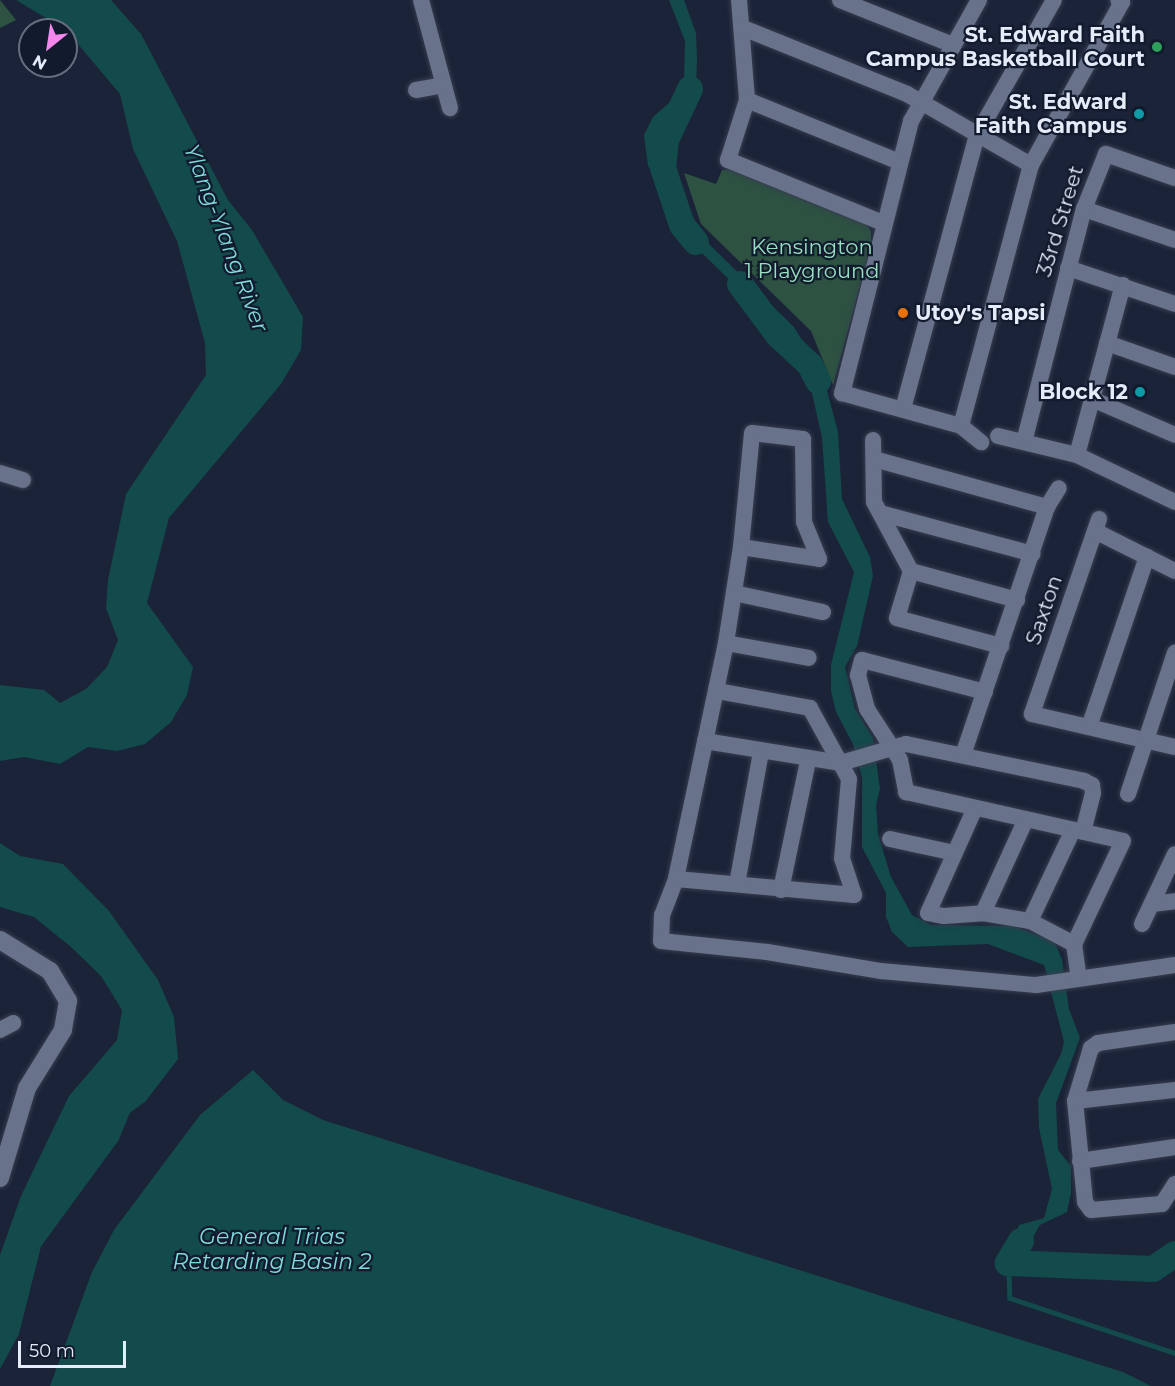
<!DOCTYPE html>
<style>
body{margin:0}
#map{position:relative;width:1175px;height:1386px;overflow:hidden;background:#1b2338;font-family:Montserrat,sans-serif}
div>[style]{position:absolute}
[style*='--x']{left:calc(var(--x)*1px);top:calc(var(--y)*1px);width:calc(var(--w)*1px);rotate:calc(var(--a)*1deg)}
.green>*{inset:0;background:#2d5242}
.water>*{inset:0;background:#134a4b}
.stream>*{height:4.5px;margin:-2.25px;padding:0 2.25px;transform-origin:2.25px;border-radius:2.25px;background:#134a4b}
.river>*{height:26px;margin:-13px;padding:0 13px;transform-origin:13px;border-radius:13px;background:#134a4b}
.roads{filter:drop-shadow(0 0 2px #373d4f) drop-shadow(0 0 2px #373d4f)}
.minor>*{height:16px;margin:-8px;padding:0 8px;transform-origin:8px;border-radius:8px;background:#68728b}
.tertiary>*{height:18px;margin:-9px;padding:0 9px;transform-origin:9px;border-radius:9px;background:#68728b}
.dots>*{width:16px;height:16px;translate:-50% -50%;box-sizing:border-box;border:3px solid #121a2e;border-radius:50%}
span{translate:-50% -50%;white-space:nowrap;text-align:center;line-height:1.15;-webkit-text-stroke:4.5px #121a2e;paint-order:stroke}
.poi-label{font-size:21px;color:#e5ebf9;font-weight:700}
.right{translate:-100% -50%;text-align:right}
.left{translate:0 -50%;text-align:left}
.street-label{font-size:21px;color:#e5ebf9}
.park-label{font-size:21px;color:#97dfbe}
.water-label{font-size:22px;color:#80d9da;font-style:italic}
.north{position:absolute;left:18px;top:18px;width:60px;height:60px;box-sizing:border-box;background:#121a2e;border:2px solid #666e7f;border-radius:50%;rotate:210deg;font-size:16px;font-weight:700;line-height:24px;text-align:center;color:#e5ebf9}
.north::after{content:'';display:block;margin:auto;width:21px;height:27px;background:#f688ed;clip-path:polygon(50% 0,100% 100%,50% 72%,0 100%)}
.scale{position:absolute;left:18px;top:1341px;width:108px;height:27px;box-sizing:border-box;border:3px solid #e5ebf9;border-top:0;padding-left:8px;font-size:18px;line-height:21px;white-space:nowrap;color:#e5ebf9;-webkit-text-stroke:4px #121a2e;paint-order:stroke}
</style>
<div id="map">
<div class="green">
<i style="clip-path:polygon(0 0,16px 20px,0 28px)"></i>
<i style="clip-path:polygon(730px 169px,866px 224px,871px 231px,871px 246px,833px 385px,811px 331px,701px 224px,684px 173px,716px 184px,722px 170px)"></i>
</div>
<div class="water">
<i style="clip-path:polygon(16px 0,111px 0,141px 34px,228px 200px,252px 230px,303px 317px,301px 350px,281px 384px,169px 518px,147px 603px,193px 667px,187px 695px,171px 722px,145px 744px,117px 751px,88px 747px,60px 764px,24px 757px,0 761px,0 685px,44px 690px,60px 703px,86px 689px,107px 667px,118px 640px,106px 608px,108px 580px,126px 494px,206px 375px,205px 343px,177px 241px,133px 149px,120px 94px,66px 30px)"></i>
<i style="clip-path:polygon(669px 0,684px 0,696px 33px,697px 57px,696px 93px,663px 139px,662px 158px,677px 213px,794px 327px,822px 372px,838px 432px,842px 499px,870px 557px,873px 576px,857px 646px,845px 667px,855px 709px,873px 738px,880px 789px,876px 805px,878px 834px,891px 877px,912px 915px,931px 925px,1012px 926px,1054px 941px,1062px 959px,1069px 1009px,1080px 1038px,1056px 1103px,1058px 1150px,1071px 1166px,1071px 1193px,1067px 1212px,1040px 1225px,1009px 1278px,1001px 1270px,1019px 1225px,1044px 1218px,1052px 1189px,1039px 1128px,1038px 1099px,1061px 1054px,1064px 1042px,1060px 1026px,1044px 965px,988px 944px,908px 947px,892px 932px,886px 917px,886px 893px,862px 847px,862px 778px,853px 744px,836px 712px,831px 691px,831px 665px,854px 572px,828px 522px,822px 438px,808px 375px,779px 328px,670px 222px,661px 185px,648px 166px,644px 135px,653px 117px,679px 94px,684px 81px,685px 41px)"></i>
<i style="clip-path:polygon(0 843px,20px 856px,63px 864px,109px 911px,158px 980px,174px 1017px,178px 1059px,145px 1102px,105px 1130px,64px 1174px,53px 1199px,19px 1334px,0 1369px,0 1255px,21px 1196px,69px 1096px,117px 1040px,122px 1010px,101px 976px,71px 947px,34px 917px,0 907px)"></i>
<i style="clip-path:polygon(253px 1070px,283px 1100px,323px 1120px,1123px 1372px,1151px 1386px,50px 1386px,92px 1272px,114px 1230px,200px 1115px)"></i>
</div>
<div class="stream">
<i style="--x:1009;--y:1274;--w:24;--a:88"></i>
<i style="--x:1010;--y:1298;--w:174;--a:18.4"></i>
</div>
<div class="river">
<i style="--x:690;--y:89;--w:56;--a:115.2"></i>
<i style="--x:666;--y:140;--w:28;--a:96"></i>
<i style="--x:663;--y:168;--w:60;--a:71.6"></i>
<i style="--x:682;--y:225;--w:22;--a:51"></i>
<i style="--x:740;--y:284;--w:64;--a:53.3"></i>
<i style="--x:778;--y:335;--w:44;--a:43.2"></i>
<i style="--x:810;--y:365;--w:18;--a:63"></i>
<i style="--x:31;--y:1238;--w:129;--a:-53.8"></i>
<i style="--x:107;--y:1134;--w:41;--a:-67.2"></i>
<i style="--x:1021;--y:1241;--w:26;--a:121"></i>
<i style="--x:1008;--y:1263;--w:145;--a:2.4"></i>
<i style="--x:1153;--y:1269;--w:27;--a:-34"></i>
</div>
<div class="roads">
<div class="minor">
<i style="--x:421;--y:0;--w:112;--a:75"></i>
<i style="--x:739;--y:0;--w:100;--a:85.4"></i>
<i style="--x:747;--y:100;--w:63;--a:107.6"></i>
<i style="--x:728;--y:160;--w:167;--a:22.1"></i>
<i style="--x:840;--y:0;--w:122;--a:21.7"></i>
<i style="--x:979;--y:0;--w:139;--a:119.3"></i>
<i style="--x:911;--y:121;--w:281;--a:104.2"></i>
<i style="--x:842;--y:393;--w:123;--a:15.5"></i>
<i style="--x:961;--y:426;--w:26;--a:39"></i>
<i style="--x:743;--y:28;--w:177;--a:21.9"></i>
<i style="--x:907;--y:94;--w:143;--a:29.8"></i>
<i style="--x:416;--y:90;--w:28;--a:-10"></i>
<i style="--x:747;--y:100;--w:165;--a:22.1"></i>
<i style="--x:1084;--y:209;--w:96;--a:18.8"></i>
<i style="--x:1068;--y:268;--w:113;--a:18.6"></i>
<i style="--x:1107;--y:343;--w:72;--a:19.4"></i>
<i style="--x:1092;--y:399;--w:90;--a:23.4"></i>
<i style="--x:903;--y:409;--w:284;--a:-74.9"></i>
<i style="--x:977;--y:135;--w:155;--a:-60.3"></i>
<i style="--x:961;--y:426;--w:270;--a:-75"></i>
<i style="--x:1031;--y:165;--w:187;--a:-60.8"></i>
<i style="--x:1122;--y:2;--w:4;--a:-153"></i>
<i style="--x:998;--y:436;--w:81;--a:13.5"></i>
<i style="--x:1077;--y:455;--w:109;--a:25.6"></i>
<i style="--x:873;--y:440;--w:62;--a:89.1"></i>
<i style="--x:874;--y:502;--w:78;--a:61.8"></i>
<i style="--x:911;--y:571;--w:49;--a:106.6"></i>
<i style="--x:897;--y:618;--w:108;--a:15.1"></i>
<i style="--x:1024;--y:442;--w:241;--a:-75.6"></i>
<i style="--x:1084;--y:209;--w:59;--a:-68.2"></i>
<i style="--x:1106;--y:154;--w:73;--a:19.2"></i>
<i style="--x:1077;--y:455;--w:176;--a:-74.9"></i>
<i style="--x:874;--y:459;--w:180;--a:15.5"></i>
<i style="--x:0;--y:473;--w:24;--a:17"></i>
<i style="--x:880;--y:513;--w:158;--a:15"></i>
<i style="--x:1099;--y:519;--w:206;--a:109"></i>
<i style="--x:1032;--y:714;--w:147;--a:13"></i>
<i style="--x:1095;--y:531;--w:89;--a:26.6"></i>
<i style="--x:741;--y:547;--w:79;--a:8.7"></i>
<i style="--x:819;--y:559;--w:40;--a:-112"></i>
<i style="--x:804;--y:522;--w:83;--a:-90.7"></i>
<i style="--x:803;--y:439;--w:51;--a:-173.3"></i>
<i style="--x:752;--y:433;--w:115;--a:95.5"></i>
<i style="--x:741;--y:547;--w:97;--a:98.9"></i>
<i style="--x:726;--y:643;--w:241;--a:102"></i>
<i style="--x:676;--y:879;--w:39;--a:111"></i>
<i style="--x:662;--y:915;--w:26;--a:92"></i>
<i style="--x:661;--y:941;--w:107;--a:5.9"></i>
<i style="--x:767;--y:952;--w:116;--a:9.5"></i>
<i style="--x:881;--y:971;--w:156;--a:5.2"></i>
<i style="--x:1036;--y:985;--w:140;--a:-8.2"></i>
<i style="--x:911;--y:571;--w:110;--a:15.3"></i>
<i style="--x:734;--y:593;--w:91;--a:12.1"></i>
<i style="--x:726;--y:643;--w:84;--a:10.2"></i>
<i style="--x:985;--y:692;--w:127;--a:-165.4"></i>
<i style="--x:862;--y:660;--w:16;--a:105"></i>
<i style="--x:858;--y:675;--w:35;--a:75"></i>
<i style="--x:867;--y:709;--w:61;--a:57.1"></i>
<i style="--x:900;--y:760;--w:33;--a:79"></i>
<i style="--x:906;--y:792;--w:222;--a:12.7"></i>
<i style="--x:1123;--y:841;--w:114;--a:115.4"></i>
<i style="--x:1074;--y:944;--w:34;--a:82"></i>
<i style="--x:1089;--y:727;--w:180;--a:-71.2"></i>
<i style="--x:705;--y:741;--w:138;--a:9.2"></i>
<i style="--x:841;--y:763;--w:68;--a:-16.3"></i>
<i style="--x:906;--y:744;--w:182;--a:11.7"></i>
<i style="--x:1084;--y:781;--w:9;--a:27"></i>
<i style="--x:1092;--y:785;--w:8;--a:83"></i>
<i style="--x:1093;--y:793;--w:40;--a:104.4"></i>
<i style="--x:963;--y:755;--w:262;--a:-71.3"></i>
<i style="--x:1047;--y:507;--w:22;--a:-58"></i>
<i style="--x:1128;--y:794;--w:149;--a:-71.6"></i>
<i style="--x:975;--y:808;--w:115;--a:114.1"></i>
<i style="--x:928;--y:913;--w:16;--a:11"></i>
<i style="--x:944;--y:916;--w:39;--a:-4"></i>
<i style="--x:983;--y:913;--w:48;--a:9.7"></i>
<i style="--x:1030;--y:921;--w:50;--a:27.6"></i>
<i style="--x:890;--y:839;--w:66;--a:12.2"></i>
<i style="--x:676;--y:879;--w:179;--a:5.1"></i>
<i style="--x:854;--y:895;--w:38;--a:-108"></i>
<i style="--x:842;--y:859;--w:80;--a:-85"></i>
<i style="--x:849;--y:779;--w:81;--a:-118.8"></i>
<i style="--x:810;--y:708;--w:95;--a:-169.6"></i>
<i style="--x:737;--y:884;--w:134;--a:-79.7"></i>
<i style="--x:781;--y:890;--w:132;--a:-78.2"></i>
<i style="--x:1152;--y:904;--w:23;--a:-7"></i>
<i style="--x:983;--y:913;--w:103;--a:-65.4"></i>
<i style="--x:1030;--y:921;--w:101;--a:-64.7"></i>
<i style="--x:1142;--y:924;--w:77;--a:-64.8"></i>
<i style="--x:0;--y:1030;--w:15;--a:-28"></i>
<i style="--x:1175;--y:1032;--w:78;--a:171.9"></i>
<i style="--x:1098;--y:1043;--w:9;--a:144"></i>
<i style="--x:1091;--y:1048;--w:55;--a:106.8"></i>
<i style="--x:1075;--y:1101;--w:101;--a:84.3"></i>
<i style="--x:1085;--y:1202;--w:10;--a:53"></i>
<i style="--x:1091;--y:1210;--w:71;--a:-4.8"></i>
<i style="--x:1162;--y:1204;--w:24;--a:-57"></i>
<i style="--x:1075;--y:1101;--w:101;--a:-6.3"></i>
<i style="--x:1080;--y:1161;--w:96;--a:-8.4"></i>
</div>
<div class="tertiary">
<i style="--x:0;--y:940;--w:59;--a:31.8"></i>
<i style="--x:50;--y:971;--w:35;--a:59"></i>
<i style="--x:68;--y:1001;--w:29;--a:100"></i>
<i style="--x:63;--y:1030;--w:68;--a:121.8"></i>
<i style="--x:27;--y:1088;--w:94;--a:106.7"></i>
</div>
</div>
<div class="dots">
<i style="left:1157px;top:47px;background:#2e9e5b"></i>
<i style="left:1139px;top:114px;background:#0f9aa8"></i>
<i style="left:903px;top:313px;background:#e8710a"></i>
<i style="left:1140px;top:392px;background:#0f9aa8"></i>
</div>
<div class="poi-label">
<span class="right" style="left:1145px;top:47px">St. Edward Faith<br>Campus Basketball Court</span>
<span class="right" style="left:1127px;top:114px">St. Edward<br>Faith Campus</span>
<span class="left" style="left:915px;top:313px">Utoy's Tapsi</span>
<span class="right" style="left:1128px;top:392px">Block 12</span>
</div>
<div class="street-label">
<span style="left:1060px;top:221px;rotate:-73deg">33rd Street</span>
<span style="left:1044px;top:610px;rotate:-71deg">Saxton</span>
</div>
<div class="park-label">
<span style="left:812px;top:259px">Kensington<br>1 Playground</span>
</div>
<div class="water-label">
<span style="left:226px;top:238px;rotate:69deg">Ylang-Ylang River</span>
<span style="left:272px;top:1249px">General Trias<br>Retarding Basin 2</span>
</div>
<div class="north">N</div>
<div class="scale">50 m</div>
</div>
